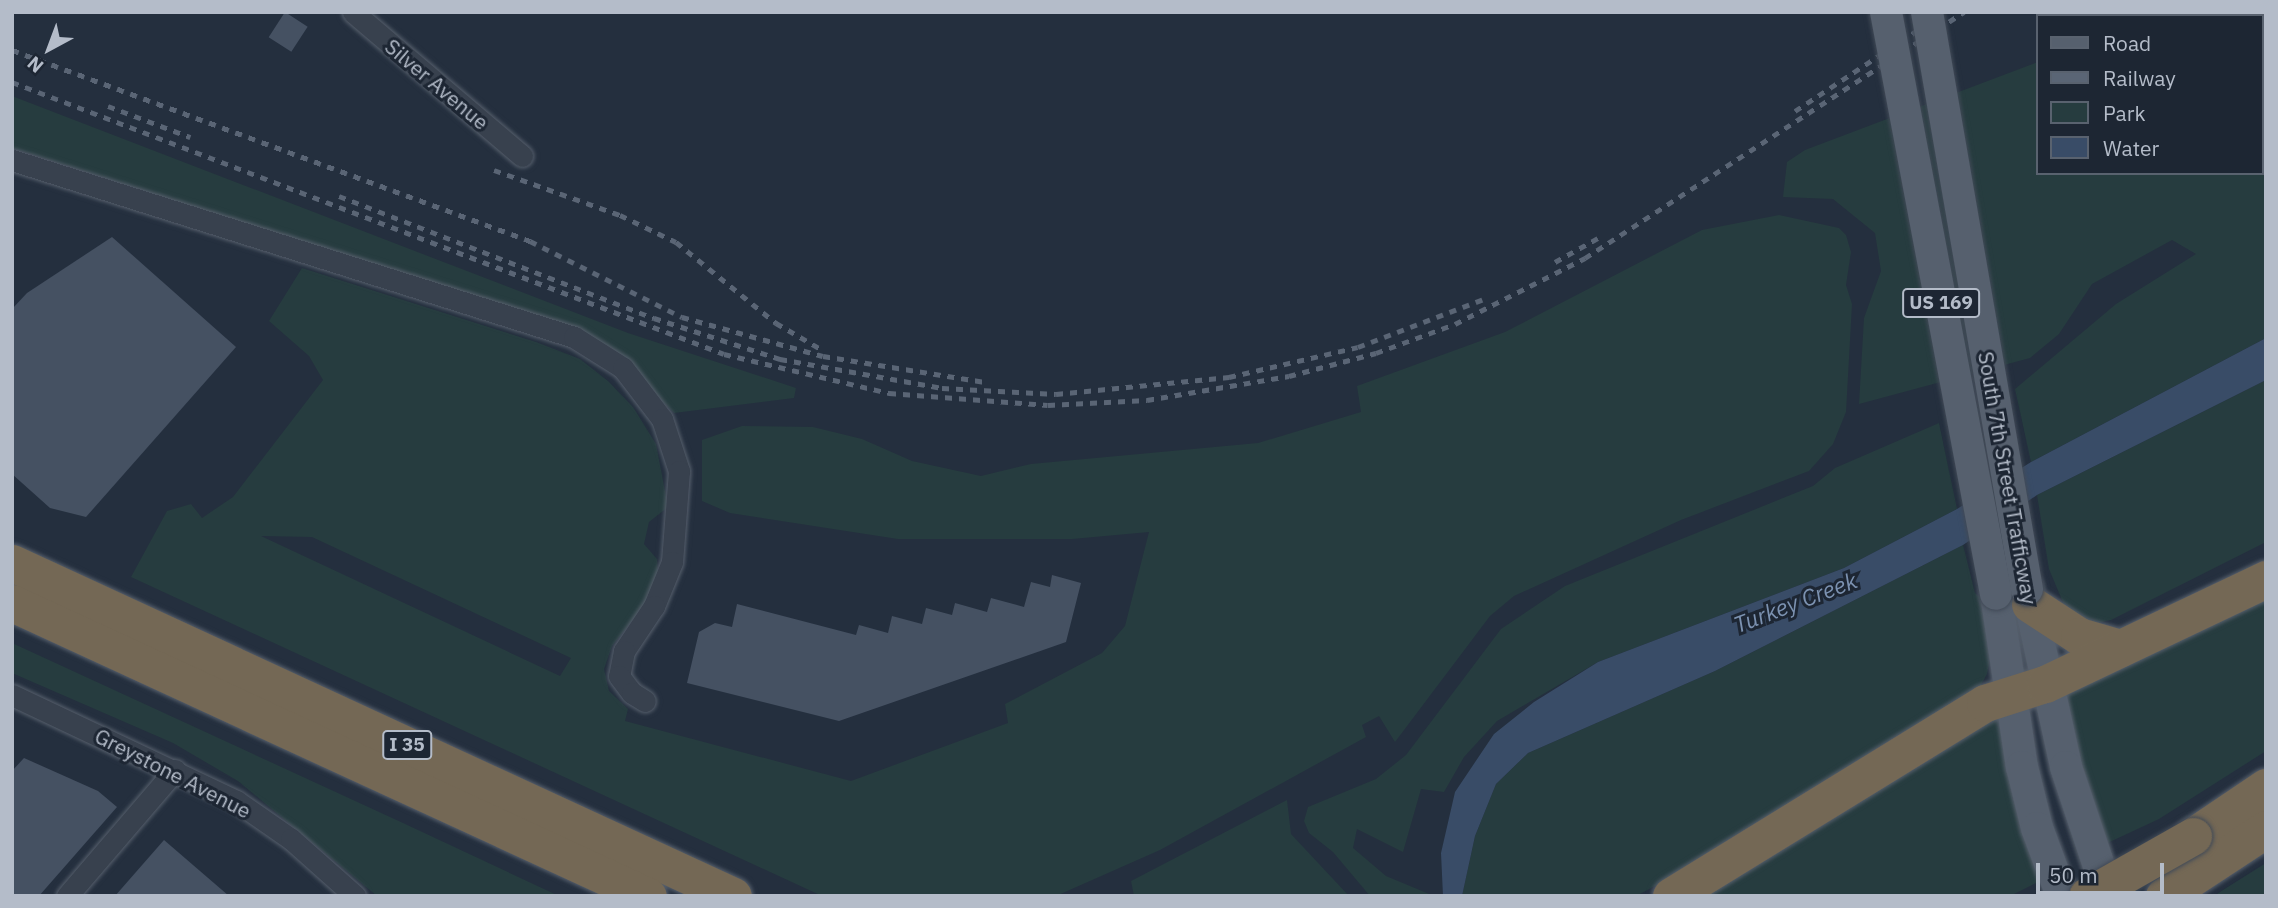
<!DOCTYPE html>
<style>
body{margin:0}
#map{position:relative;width:2278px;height:908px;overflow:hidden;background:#242f3e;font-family:"IBM Plex Sans",sans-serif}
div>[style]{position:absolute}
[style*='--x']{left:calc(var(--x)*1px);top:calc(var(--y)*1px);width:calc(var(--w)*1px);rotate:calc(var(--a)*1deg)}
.green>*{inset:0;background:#263c3f}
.water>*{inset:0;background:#394c67}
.building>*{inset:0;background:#455162;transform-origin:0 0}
.roads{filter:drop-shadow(0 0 2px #565f6c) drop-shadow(0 0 2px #565f6c)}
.minor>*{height:21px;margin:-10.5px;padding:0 10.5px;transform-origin:10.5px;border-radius:10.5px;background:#38414e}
.primary>*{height:32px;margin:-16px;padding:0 16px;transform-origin:16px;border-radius:16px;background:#56606e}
.motorway>*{height:37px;margin:-18.5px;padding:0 18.5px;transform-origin:18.5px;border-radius:18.5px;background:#746855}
.rail>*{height:5px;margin-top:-2.5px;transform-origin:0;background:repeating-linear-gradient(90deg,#5a6575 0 7px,transparent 0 14px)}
.bridges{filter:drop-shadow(0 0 2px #414a57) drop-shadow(0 0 2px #414a57)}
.primary-bridge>*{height:32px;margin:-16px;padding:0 16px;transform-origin:16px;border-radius:16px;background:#56606e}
.motorway-bridge>*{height:37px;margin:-18.5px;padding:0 18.5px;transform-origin:18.5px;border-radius:18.5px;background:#746855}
span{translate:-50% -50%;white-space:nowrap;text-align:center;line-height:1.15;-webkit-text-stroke:6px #1d2633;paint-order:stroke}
.shield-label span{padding:2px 5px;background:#1d2633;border:2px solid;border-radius:5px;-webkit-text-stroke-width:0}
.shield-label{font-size:19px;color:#b4bcc9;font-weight:700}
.street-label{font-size:21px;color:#b4bcc9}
.water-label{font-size:23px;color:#7c92b1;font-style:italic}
.frame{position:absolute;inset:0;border:14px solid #b4bcc9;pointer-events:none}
.legend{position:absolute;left:2036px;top:14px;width:228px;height:161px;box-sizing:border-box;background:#1d2633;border:2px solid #59626f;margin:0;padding:9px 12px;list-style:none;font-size:21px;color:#b4bcc9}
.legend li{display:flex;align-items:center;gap:14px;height:35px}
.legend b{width:35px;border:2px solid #59626f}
.north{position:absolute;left:14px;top:14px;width:70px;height:70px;-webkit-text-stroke:5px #1d2633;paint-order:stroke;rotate:221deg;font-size:19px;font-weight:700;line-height:28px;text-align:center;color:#b4bcc9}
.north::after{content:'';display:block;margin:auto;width:24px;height:32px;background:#b4bcc9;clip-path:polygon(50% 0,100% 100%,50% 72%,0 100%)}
.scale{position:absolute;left:2036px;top:863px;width:128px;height:32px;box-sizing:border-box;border:4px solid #b4bcc9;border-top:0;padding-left:9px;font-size:21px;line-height:24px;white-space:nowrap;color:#b4bcc9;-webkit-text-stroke:5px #1d2633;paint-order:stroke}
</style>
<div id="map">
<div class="green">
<i style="clip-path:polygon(2120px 12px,2266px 12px,2266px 338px,2031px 462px,2015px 389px,2116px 304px,2196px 254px,2172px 240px,2092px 284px,2059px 334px,2030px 358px,1859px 404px,1864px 318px,1881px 271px,1875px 233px,1833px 199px,1783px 197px,1787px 162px,1805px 150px,2038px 62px,2038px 173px,2262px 173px,2262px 16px,2115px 16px)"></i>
<i style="clip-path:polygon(12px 96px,628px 333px,796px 388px,794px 398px,674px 413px,624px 363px,371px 264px,12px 148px)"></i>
<i style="clip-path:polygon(evenodd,1779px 215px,1839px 228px,1846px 235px,1851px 252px,1846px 285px,1852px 304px,1846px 412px,1833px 444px,1809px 471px,1681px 520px,1514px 596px,1490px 616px,1395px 742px,1379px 716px,1362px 725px,1366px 737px,1160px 850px,1056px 896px,822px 896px,131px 577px,167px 511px,191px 504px,202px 518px,233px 497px,323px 380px,309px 356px,269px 321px,302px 268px,536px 342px,580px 359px,608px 381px,633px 407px,656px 444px,668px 507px,649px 522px,644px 544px,657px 559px,658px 575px,644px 606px,612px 646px,604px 669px,609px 691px,628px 709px,625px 721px,851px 781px,1008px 723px,1005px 704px,1102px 653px,1125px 626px,1149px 532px,1072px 539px,898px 539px,730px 513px,702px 501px,702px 440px,742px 426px,813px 427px,862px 439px,912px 461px,981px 476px,1031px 464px,1258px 443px,1361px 412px,1357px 386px,1505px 332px,1702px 230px,1779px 215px,261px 536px,312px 537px,571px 658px,560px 676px,261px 536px)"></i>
<i style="clip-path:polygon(2266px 380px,2266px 542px,2111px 620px,2097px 623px,2067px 612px,2049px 569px,2037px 495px)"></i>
<i style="clip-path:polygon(1939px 423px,1957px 509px,1844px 568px,1598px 662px,1497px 721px,1464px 757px,1444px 792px,1421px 789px,1403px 852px,1357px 829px,1353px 848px,1386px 876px,1434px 896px,1370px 896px,1333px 852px,1309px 833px,1304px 821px,1308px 807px,1376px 779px,1406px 755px,1501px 629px,1565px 586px,1813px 486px,1835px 468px)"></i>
<i style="clip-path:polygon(1963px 545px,1975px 593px,1983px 599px,1991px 653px,1987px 674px,1977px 692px,1696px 864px,1636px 896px,1462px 896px,1475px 836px,1496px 784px,1528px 753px,1715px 671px)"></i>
<i style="clip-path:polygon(2266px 588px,2266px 751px,2159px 819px,2101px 846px,2060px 689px)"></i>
<i style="clip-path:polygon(12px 643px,403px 823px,559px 896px,377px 896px,238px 781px,173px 743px,12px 673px)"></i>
<i style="clip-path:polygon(1995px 718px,2000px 722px,2042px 880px,2010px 896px,1687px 896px)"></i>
<i style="clip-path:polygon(1287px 800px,1291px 834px,1349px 896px,1134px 896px,1131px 881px)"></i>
<i style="clip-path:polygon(2266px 863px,2266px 896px,2214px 896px,2223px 890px)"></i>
</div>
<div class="water">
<i style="clip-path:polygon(2266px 338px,2266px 380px,2037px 495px,1963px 545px,1715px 671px,1528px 753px,1496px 784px,1475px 836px,1462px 896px,1443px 896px,1441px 853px,1455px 792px,1494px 734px,1534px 702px,1598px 662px,1844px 568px,1957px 509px,2031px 462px)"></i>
</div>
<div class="building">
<i style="left:285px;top:12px;width:27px;height:30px;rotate:33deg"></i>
<i style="clip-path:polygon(112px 237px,236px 347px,86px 517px,50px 508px,12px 474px,12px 309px,27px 293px)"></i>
<i style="clip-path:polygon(1052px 575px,1081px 583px,1066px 642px,839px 721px,687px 683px,699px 632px,715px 623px,732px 627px,737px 604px,856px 635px,859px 625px,888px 633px,892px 616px,922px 624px,926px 608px,952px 615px,955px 603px,987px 612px,991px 598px,1024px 607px,1031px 582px,1050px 587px)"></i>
<i style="clip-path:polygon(24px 758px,98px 791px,117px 807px,39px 896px,12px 896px,12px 771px)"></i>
<i style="clip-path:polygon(164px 840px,229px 896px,115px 896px)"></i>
</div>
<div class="roads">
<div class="minor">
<i style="--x:353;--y:12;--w:222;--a:40.4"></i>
<i style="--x:12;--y:160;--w:589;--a:17.48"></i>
<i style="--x:574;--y:337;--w:58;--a:32.3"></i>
<i style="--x:623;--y:368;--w:64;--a:52.6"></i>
<i style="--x:662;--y:419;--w:55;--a:71.9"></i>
<i style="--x:679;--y:471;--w:91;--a:94.4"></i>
<i style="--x:672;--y:562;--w:48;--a:112.2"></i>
<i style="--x:654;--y:606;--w:54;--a:123.7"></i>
<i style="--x:624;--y:651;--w:25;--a:101"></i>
<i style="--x:619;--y:676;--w:21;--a:53"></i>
<i style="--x:632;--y:693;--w:15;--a:32"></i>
<i style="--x:12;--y:695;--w:248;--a:25.3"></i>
<i style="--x:236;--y:801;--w:67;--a:34.6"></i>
<i style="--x:291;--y:839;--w:86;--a:41.7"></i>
<i style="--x:67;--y:896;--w:166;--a:-49.4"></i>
</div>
<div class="primary">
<i style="--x:2027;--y:589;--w:182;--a:77.6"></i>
<i style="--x:2066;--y:767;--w:136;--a:71.6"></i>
<i style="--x:1996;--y:594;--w:175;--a:81.5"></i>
<i style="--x:2022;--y:767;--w:63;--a:76.2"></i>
<i style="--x:2037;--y:828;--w:72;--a:69.8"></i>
</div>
<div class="motorway">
<i style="--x:12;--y:563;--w:794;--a:24.79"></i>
<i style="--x:12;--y:603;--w:700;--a:24.74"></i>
<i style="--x:2030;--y:604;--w:59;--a:33.1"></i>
<i style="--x:2079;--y:636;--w:43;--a:16.3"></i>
<i style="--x:2193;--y:836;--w:88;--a:-33.9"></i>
<i style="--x:1671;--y:896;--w:369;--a:-31.6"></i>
<i style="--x:1985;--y:703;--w:63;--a:-17.6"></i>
<i style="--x:2045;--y:684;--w:245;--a:-25.4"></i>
<i style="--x:2164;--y:896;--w:122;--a:-33.3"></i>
</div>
</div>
<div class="rail">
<i style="--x:12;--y:50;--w:552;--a:20.24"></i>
<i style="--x:530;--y:241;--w:170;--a:26.6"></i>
<i style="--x:682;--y:317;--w:146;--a:15.5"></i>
<i style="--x:823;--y:356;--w:164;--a:9.1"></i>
<i style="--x:12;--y:82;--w:762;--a:20.91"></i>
<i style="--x:724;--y:354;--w:170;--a:13.3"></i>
<i style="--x:889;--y:393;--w:159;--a:4.3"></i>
<i style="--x:1048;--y:405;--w:99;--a:-2.9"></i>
<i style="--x:1147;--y:400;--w:144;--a:-9.6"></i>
<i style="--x:1289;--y:376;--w:90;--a:-14.8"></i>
<i style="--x:1376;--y:353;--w:84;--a:-20.2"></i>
<i style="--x:1455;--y:324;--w:146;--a:-26.9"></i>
<i style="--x:1585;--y:258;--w:452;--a:-33"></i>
<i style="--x:108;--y:106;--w:88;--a:20.7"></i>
<i style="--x:1795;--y:111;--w:180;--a:-33.4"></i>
<i style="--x:494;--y:170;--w:134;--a:19.7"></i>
<i style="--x:620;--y:215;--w:62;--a:25.7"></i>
<i style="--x:676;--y:242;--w:129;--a:39"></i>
<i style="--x:776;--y:323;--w:50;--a:30.2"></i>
<i style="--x:339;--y:196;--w:338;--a:21.2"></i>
<i style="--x:654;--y:318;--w:133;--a:18"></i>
<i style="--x:780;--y:359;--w:165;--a:10.1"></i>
<i style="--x:942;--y:388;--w:114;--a:3"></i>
<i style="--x:1056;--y:394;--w:174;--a:-5.6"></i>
<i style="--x:1229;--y:377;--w:132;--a:-13.1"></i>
<i style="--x:1358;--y:347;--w:135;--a:-20.9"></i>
<i style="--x:1555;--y:262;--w:49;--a:-29.2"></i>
</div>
<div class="bridges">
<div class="primary-bridge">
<i style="--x:1886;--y:12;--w:592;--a:79.3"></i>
<i style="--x:1927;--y:12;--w:586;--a:80.17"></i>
</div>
<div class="motorway-bridge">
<i style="--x:2087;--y:896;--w:122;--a:-29.5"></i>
</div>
</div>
<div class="shield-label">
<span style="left:1941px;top:303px">US 169</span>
<span style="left:407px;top:745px">I 35</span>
</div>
<div class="street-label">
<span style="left:437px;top:84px;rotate:40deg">Silver Avenue</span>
<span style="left:2008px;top:478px;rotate:80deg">South 7th Street Trafficway</span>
<span style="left:173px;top:773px;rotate:27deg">Greystone Avenue</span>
</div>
<div class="water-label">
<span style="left:1795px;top:602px;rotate:-21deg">Turkey Creek</span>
</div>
<div class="frame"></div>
<ul class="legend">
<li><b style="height:9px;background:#56606e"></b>Road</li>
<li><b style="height:9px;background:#5a6575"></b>Railway</li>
<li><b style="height:19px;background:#263c3f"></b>Park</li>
<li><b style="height:19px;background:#394c67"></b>Water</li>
</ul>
<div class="north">N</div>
<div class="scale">50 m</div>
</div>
